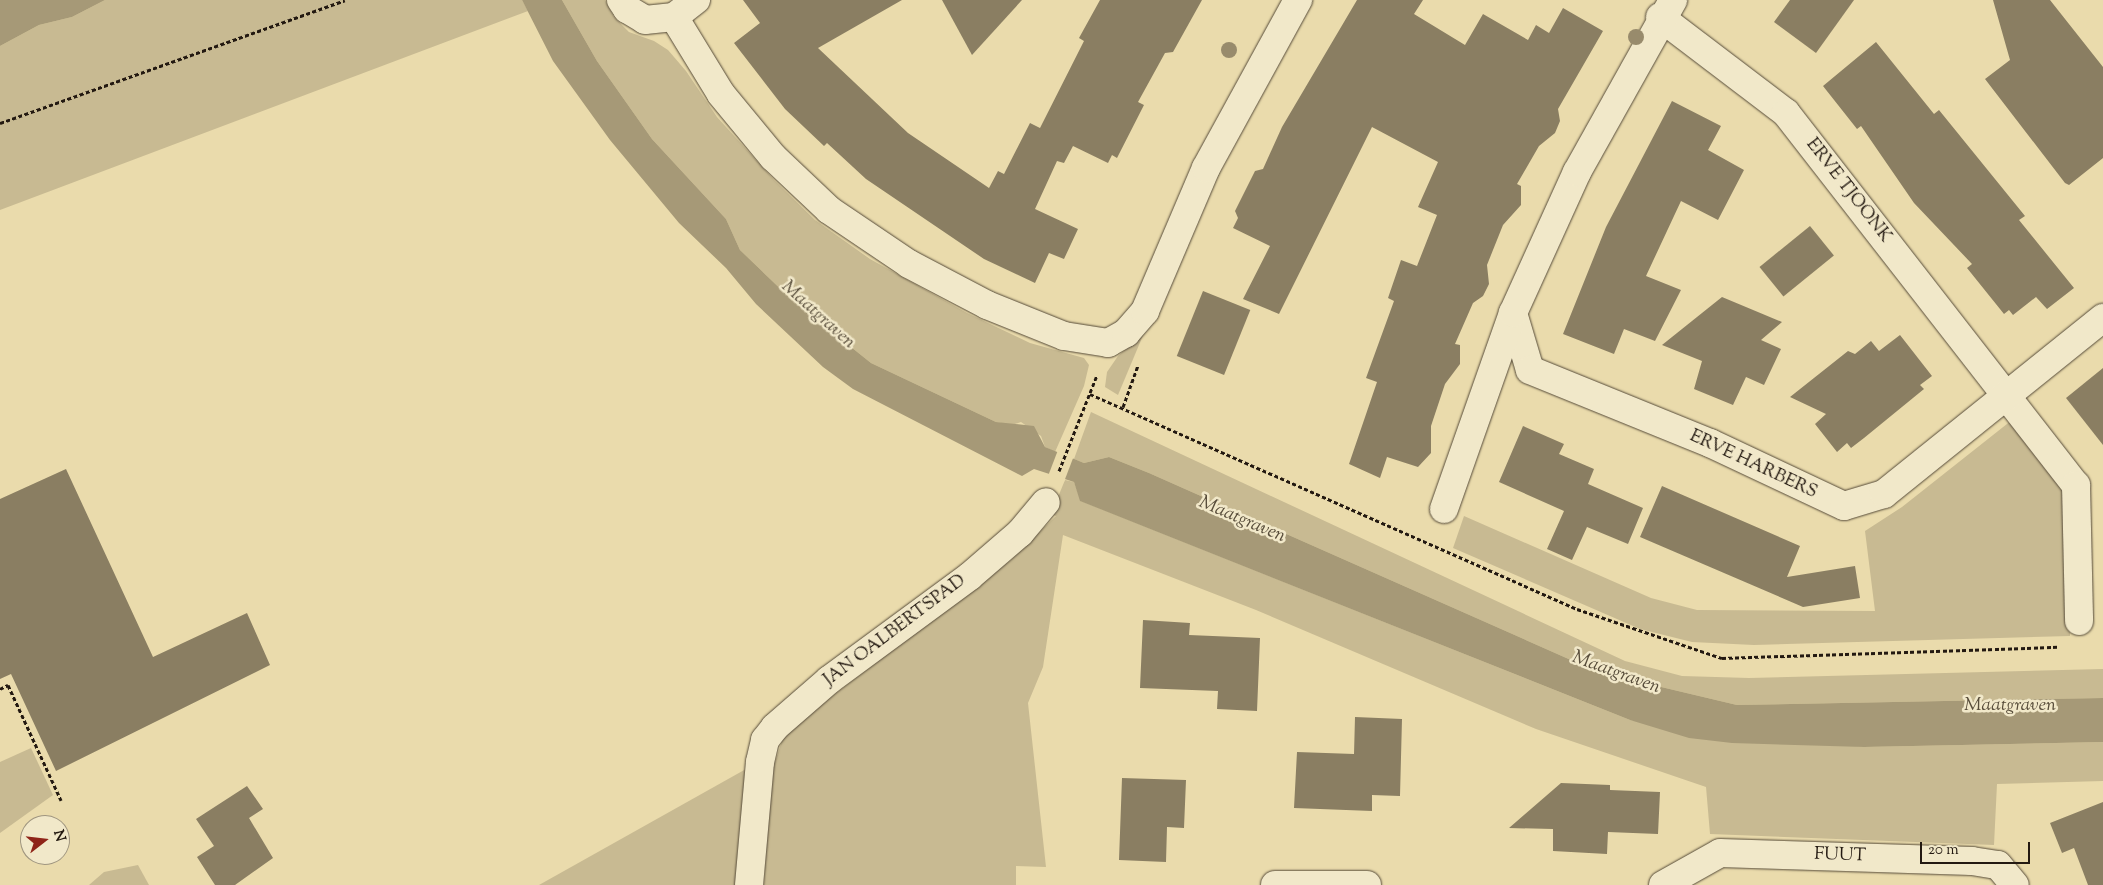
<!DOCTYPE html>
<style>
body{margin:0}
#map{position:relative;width:2103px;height:885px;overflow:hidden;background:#eadbac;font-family:"Sorts Mill Goudy",serif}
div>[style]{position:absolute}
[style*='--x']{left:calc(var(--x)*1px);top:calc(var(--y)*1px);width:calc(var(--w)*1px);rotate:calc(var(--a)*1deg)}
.green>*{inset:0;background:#c8ba92}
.water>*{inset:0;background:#a69977}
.pier>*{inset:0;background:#eadbac;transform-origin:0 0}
.building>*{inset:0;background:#8a7e62;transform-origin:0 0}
.path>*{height:3px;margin-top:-1.5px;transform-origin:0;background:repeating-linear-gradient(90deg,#231911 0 4px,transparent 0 6.5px)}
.roads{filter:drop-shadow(0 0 1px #554a38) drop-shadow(0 0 1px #554a38)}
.street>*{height:28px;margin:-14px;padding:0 14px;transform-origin:14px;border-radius:14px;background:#f1e8c9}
.trees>*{width:16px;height:16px;margin:-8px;border-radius:50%;background:#988b6c}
span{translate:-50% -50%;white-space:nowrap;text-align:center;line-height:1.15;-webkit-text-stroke:5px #f1e8c9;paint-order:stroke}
.street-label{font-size:18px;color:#231911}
.water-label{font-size:19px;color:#574c3a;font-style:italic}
.north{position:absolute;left:20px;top:815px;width:50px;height:50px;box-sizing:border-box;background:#f1e8c9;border:1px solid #9f957f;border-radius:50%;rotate:74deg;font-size:14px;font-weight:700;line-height:20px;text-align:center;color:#231911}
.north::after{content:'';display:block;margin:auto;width:18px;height:22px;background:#8f2418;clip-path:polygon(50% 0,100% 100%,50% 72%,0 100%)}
.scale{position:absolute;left:1920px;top:842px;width:110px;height:22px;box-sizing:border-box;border:2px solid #231911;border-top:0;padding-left:6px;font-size:15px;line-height:18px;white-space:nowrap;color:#231911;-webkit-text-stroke:4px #f1e8c9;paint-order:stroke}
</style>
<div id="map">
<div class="green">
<i style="clip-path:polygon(522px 0,528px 11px,0 210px,0 46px,39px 25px,72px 17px,105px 0)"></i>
<i style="clip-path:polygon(562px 0,605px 0,614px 17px,629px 32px,654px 41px,668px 50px,686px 71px,717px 117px,774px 180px,815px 220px,870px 259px,967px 313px,1030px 343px,1084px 358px,1089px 365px,1084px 386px,1055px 452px,1045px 447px,1041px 436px,1021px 422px,1012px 425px,996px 422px,871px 363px,791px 299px,740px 250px,726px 219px,652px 139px,597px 61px)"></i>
<i style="clip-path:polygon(1144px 333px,1118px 395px,1105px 387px,1107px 372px,1118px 356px)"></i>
<i style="clip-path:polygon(1091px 412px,1625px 661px,1682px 676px,1749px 678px,2103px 669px,2103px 698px,1737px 705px,1598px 672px,1149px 473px,1109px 457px,1084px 463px,1074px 459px)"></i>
<i style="clip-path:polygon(2012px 420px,2071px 494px,2070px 636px,1754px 645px,1692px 642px,1640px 629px,1453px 548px,1464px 516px,1651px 598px,1697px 610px,1875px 611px,1865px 531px,1902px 507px)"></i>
<i style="clip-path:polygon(1065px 480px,1074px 482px,1081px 501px,1630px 720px,1864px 747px,2103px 742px,2103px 781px,1997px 784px,1994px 845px,1710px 834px,1706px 787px,1536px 729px,1256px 610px,1063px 535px,1043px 667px,1028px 703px,1046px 867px,1016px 866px,1016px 885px,764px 885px,770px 777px,783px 738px,797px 723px,1011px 560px,1056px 516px,1051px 514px)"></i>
<i style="clip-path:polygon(31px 748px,53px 795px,0 833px,0 762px)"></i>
<i style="clip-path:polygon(746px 769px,740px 885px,539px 885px)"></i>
<i style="clip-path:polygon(138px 865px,149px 885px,89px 885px,104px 872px)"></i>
</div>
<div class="water">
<i style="clip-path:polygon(0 0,105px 0,72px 17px,39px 25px,0 46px)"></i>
<i style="clip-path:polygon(522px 0,562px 0,597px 61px,652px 139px,726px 219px,740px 250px,791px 299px,871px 363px,996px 422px,1034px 426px,1045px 447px,1084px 463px,1109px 457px,1149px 473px,1598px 672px,1737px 705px,2103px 698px,2103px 742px,1864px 747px,1732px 743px,1689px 738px,1630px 720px,1080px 501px,1074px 482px,1034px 469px,1022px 476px,853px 389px,823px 367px,756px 304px,726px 268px,679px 223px,610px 140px,553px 61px)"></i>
</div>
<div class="pier">
<i style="left:1058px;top:450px;width:17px;height:28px;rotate:21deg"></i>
</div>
<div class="building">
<i style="clip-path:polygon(743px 0,902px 0,818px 48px,908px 133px,989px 188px,998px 171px,1004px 174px,1030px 123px,1040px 128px,1084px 41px,1079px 38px,1100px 0,1202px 0,1173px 52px,1165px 53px,1138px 102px,1144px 105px,1117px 158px,1112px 155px,1108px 163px,1073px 146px,1064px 163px,1057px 161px,1035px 209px,1078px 229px,1064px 259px,1049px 253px,1035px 283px,984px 259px,866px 179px,827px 143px,824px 146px,785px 109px,734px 43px,760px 23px)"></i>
<i style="clip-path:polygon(942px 0,1022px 0,972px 55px)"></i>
<i style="clip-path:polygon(1357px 0,1423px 0,1414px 14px,1465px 45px,1483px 14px,1528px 40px,1536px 25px,1549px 33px,1563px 8px,1603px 31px,1558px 109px,1560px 121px,1555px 133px,1539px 146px,1517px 184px,1521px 186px,1521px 205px,1503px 225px,1487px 265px,1489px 284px,1483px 296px,1473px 303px,1455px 344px,1460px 345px,1460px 364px,1445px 384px,1431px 426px,1431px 453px,1418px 467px,1387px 457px,1380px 478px,1349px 464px,1377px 382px,1366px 378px,1394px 301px,1388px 298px,1401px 260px,1417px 266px,1437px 215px,1418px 207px,1438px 162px,1372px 127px,1279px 314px,1243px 299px,1270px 246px,1233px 228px,1238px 218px,1235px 211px,1255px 171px,1263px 169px,1282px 127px)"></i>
<i style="clip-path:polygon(1790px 0,1854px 0,1816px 53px,1774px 22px)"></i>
<i style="clip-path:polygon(1993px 0,2050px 0,2103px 67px,2103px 158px,2069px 185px,2065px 183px,1985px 79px,2010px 60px)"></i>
<i style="clip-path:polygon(1876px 42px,1934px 114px,1939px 110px,2025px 216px,2019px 220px,2074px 288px,2047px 309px,2036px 297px,2013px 315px,2009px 310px,2004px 314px,1967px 268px,1972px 264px,1914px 203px,1861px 126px,1857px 129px,1823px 86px)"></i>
<i style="clip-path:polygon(1672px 101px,1721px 126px,1708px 150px,1744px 170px,1718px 220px,1681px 201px,1646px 276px,1681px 290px,1655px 341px,1624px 329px,1614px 354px,1563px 334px,1606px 227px)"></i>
<i style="left:1810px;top:226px;width:38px;height:65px;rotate:51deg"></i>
<i style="left:1203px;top:291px;width:51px;height:70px;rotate:22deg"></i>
<i style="clip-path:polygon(1722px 297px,1782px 322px,1761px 340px,1781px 349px,1764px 385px,1746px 377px,1733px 405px,1694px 389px,1702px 361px,1662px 345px)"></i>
<i style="clip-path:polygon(1900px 335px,1932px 376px,1920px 385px,1924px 389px,1864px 438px,1851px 448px,1847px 443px,1837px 452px,1815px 424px,1826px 414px,1790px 397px,1848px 351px,1855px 354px,1871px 341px,1879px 351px)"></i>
<i style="clip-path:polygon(2103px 368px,2103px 445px,2066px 398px)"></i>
<i style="clip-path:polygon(1523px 426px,1564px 444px,1559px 454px,1594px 469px,1588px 484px,1643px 508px,1628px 544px,1587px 527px,1572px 560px,1547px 549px,1564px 511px,1499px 482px)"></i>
<i style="clip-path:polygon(66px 469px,153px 657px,247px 613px,270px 665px,56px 771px,11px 674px,0 679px,0 499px)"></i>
<i style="clip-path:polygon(1662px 486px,1800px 546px,1787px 577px,1855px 566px,1860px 598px,1803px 607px,1640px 537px)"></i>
<i style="clip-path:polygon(1143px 620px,1190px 623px,1189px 635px,1260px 638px,1257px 711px,1217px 709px,1218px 691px,1140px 688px)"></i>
<i style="clip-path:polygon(1355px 717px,1402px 719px,1400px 796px,1372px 795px,1372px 811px,1294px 808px,1297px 752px,1354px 754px)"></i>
<i style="clip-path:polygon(1122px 778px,1186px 780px,1184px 828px,1167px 827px,1166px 862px,1119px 860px)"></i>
<i style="clip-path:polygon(1561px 783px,1610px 785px,1610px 790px,1660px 792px,1658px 834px,1608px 832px,1607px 854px,1553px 851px,1553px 829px,1509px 828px)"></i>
<i style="clip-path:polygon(247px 786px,263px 809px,249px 818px,273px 858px,235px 885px,215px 885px,197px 857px,214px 846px,196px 819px)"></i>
<i style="clip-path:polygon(2103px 802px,2103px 885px,2088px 885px,2074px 848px,2062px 853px,2050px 823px)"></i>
</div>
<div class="path">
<i style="--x:0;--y:123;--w:366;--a:-19.6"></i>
<i style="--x:1090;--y:394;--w:532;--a:23.82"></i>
<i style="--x:1577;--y:609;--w:153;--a:18.7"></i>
<i style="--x:1722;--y:658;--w:336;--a:-1.9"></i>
<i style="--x:1123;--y:407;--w:45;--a:-70.3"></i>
<i style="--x:1059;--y:471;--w:103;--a:-68.4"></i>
<i style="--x:0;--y:689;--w:9;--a:-27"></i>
<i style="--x:8;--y:685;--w:127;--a:65.3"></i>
</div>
<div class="roads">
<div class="street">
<i style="--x:621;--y:0;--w:11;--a:56"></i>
<i style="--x:627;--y:9;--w:21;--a:31"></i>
<i style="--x:645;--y:20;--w:29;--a:-6"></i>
<i style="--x:674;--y:17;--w:90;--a:58.6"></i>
<i style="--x:721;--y:94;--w:82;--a:50.5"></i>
<i style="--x:773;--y:157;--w:77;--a:43.4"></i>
<i style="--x:829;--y:210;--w:97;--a:34"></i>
<i style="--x:909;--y:264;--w:88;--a:27.7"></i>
<i style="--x:987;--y:305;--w:83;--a:21.9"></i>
<i style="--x:1064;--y:336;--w:45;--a:9"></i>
<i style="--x:1108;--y:343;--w:21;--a:-29"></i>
<i style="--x:1126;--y:333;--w:29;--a:-49"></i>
<i style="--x:1145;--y:311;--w:155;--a:-66.9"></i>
<i style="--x:1206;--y:168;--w:192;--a:-61.3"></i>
<i style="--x:674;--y:17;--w:28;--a:-38"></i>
<i style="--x:1660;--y:17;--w:158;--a:37.3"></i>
<i style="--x:1786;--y:113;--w:472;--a:52.1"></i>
<i style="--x:2076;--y:485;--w:136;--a:88.7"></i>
<i style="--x:1513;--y:313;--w:59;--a:73.4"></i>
<i style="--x:1530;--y:370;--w:194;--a:22.1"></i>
<i style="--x:1710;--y:443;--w:148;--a:25.2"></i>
<i style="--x:1844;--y:506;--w:42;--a:-16.7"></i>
<i style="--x:1884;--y:494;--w:281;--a:-38.8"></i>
<i style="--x:1444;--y:509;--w:208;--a:-70.6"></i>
<i style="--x:1513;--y:313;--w:155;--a:-65.6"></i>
<i style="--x:1577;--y:172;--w:197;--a:-60.8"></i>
<i style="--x:749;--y:885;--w:123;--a:-84.9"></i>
<i style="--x:760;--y:762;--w:23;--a:-77"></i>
<i style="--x:765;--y:740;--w:16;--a:-52"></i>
<i style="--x:775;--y:727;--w:72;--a:-41"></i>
<i style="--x:829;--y:680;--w:175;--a:-36.4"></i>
<i style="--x:970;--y:576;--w:66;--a:-40.7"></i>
<i style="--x:1020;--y:533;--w:40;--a:-50"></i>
<i style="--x:1275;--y:885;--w:92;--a:0"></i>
<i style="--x:1663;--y:885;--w:65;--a:-29.3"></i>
<i style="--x:1720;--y:853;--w:252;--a:1.8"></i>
<i style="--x:1972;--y:861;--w:26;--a:9"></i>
<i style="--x:1998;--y:865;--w:26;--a:50"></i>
</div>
</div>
<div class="trees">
<i style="left:1636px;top:37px"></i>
<i style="left:1229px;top:50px"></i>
</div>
<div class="street-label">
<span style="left:1848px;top:191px;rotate:52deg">ERVE TJOONK</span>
<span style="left:1753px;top:465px;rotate:25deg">ERVE HARBERS</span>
<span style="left:895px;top:631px;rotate:-37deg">JAN OALBERTSPAD</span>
<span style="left:1840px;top:856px;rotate:2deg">FUUT</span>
</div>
<div class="water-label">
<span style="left:818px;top:315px;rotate:42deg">Maatgraven</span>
<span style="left:1242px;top:520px;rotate:23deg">Maatgraven</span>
<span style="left:1616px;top:673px;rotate:20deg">Maatgraven</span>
<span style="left:2010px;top:706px">Maatgraven</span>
</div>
<div class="north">N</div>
<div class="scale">20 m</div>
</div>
